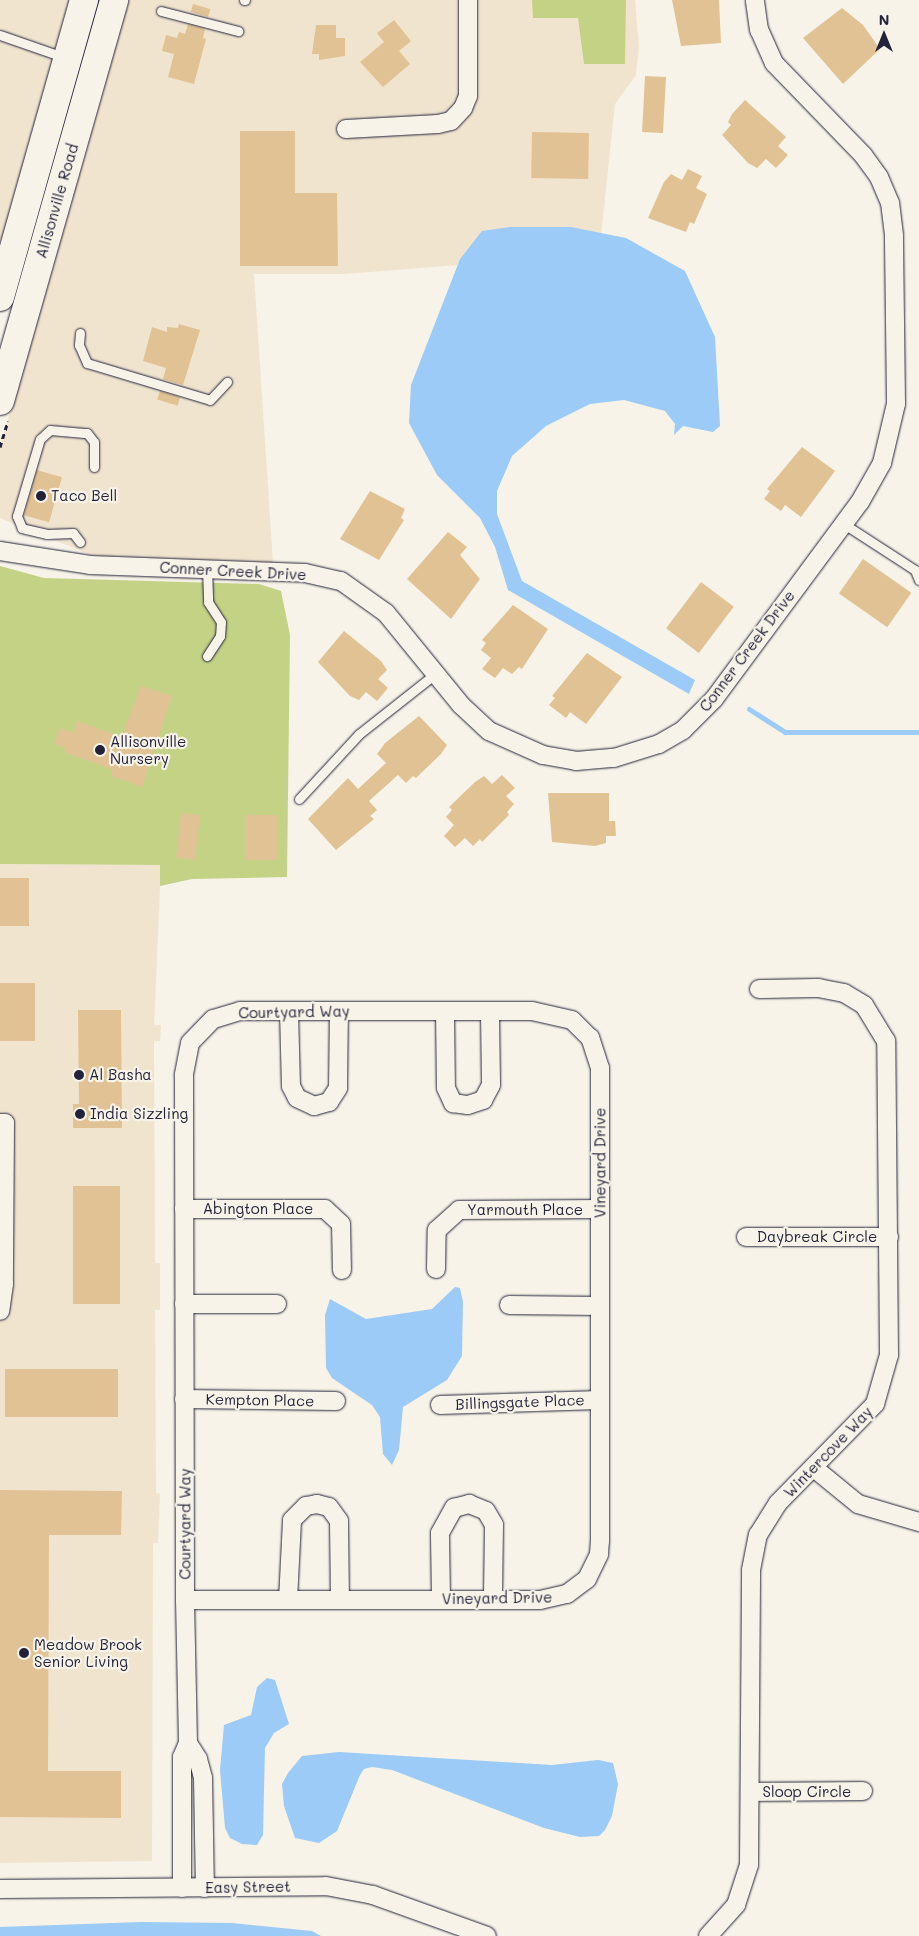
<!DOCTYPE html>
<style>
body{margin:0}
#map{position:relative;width:919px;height:1936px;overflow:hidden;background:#f7f3e8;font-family:Mali,sans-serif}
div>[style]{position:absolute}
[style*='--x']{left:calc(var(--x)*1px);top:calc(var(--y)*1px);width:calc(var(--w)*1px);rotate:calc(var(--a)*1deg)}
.built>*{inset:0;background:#f0e4cf}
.green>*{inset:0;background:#c4d286}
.water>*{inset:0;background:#9bcbf6}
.stream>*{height:5px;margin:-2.5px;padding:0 2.5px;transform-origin:2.5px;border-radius:2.5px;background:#9bcbf6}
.building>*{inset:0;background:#e1c294;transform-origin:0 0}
.path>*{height:3px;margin-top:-1.5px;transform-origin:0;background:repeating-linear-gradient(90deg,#22223b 0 5px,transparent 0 9px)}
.roads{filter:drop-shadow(0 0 1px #22223b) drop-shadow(0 0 1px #22223b)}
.lane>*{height:9px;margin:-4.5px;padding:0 4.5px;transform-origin:4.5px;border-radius:4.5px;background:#f7f3e8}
.street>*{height:18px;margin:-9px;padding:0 9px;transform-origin:9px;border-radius:9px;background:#f7f3e8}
.primary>*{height:28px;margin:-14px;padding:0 14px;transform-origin:14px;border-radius:14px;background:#f7f3e8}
.dots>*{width:14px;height:14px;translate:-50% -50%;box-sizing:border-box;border:2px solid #f7f3e8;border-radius:50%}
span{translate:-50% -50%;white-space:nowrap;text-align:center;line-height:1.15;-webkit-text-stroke:4.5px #f7f3e8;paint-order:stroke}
.street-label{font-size:15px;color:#22223b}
.poi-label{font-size:15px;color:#22223b}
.left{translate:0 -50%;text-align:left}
.north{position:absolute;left:859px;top:10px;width:50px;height:50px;-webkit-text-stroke:4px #f7f3e8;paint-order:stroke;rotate:0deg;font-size:14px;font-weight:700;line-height:20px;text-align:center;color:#22223b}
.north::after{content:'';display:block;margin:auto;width:18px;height:22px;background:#22223b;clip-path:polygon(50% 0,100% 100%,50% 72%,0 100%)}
</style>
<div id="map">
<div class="built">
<i style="clip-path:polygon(0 0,72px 0,0 252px)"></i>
<i style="clip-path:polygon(128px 0,635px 0,639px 46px,636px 75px,615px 104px,599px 254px,345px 274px,254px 274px,273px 563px,99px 558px,0 518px,0 447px)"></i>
<i style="clip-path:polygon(0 864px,161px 865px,154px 1025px,161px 1025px,160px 1041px,154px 1041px,155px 1263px,160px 1263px,160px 1310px,155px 1310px,156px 1493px,160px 1494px,158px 1543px,153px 1543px,152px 1861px,0 1863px)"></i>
</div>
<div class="green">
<i style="clip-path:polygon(532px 0,626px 0,625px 64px,584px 64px,578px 18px,533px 18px)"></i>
<i style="clip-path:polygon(0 566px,44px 578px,259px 584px,281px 591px,290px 635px,287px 877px,192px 879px,160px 886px,160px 865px,0 864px)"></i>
</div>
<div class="water">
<i style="clip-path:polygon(510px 227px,571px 227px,626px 238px,685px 271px,715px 337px,720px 426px,713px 432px,683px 426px,674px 435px,675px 424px,665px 411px,624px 400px,590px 404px,546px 426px,512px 456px,497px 491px,497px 514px,522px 581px,695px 680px,689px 694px,508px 590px,495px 547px,480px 518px,437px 475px,409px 423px,411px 385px,460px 259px,482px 231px)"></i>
<i style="clip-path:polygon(455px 1287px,460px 1288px,463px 1302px,462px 1356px,447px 1380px,403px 1407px,399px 1450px,392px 1465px,383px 1454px,380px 1417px,372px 1405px,332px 1378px,326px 1368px,325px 1315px,330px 1299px,366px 1319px,432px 1309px)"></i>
<i style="clip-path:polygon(267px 1678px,275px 1680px,289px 1724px,274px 1733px,265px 1748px,263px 1835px,257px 1845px,242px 1844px,230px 1838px,225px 1828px,220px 1770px,224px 1725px,251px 1715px,257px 1687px)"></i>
<i style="clip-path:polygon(339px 1752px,552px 1765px,598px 1760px,613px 1763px,618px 1784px,612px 1816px,605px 1830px,599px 1836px,580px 1837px,544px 1828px,392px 1770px,372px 1767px,364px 1769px,360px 1775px,337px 1831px,319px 1843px,295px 1838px,284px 1806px,282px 1784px,288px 1773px,302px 1756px)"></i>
<i style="clip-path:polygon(141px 1922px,232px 1923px,312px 1931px,321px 1936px,0 1936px,0 1927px)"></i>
</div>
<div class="stream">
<i style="--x:749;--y:709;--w:43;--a:32.6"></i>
<i style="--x:785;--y:732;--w:134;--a:0"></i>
</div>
<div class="building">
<i style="clip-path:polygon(672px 0,719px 0,721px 43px,681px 46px)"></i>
<i style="left:193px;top:4px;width:18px;height:8px;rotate:16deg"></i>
<i style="clip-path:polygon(842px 8px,863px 25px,880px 49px,843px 84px,803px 38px)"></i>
<i style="clip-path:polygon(394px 20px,411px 41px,399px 51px,410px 64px,383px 87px,360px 62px,384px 42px,377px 33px)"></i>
<i style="clip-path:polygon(188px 24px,205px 29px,203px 38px,206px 39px,194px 84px,168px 77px,174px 54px,162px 51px,166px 35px,177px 38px,179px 32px,185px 34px)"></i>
<i style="clip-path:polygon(316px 25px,336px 25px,336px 38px,345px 38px,345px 56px,319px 60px,319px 54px,312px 54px)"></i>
<i style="left:645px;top:76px;width:21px;height:56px;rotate:3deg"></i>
<i style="clip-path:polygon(745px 100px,786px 137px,778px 146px,788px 155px,776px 168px,766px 159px,757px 168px,748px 163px,722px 135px,731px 125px,728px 122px,732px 114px)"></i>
<i style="clip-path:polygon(240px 131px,295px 131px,295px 193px,337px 193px,338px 266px,240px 266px)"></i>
<i style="left:532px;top:132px;width:57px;height:46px;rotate:1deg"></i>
<i style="clip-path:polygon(688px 169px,702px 176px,696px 188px,707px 194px,694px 224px,690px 222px,686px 232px,648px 218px,664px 182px,671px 174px,682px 180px)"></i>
<i style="clip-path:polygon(179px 324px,200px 330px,183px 385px,163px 379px,166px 368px,143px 361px,152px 327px,167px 332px,167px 327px,178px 328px)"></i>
<i style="left:160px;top:391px;width:21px;height:9px;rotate:17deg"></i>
<i style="clip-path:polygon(802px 447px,835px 471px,801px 517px,785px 505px,781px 511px,764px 499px,770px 491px,767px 489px)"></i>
<i style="left:37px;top:470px;width:26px;height:47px;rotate:16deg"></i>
<i style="clip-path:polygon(370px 491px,405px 509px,401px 518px,404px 520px,379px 560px,340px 539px)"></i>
<i style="clip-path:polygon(448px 532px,467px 547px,460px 555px,480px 579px,451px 619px,407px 579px)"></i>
<i style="left:863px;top:559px;width:59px;height:42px;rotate:35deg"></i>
<i style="left:701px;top:582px;width:41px;height:58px;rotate:37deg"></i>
<i style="clip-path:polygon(513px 605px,548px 629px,522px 669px,519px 667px,512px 674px,503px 668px,495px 678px,482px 669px,491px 658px,481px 650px,486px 643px,482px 640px)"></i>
<i style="clip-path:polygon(344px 631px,381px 661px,387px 670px,378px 679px,388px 688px,377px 701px,366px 692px,359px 700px,350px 696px,318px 662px)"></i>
<i style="clip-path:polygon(587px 653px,622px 677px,586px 724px,570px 712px,566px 718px,549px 705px,555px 698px,552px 696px)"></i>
<i style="clip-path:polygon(141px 686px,172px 696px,142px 787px,111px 776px,113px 770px,64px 752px,66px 748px,54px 744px,60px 728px,73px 733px,77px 721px,122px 737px)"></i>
<i style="clip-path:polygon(419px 716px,447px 745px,441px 754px,416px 778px,413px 776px,406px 783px,398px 775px,369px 801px,377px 810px,370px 816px,374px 819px,336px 850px,308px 819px,348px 778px,358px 789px,386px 763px,377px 754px,385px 743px)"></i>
<i style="clip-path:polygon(502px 775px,515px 788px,506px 796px,514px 804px,507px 812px,509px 815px,482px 842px,480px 839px,473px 846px,465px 838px,455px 847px,444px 836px,454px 825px,446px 817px,452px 810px,449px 807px,475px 782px,484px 776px,492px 784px)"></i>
<i style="clip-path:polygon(548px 793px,609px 793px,609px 821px,615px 821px,616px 836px,606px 836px,606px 843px,595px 846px,552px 842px)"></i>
<i style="left:181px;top:813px;width:19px;height:45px;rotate:6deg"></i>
<i style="left:245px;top:815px;width:32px;height:45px"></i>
<i style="left:0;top:878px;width:29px;height:48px"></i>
<i style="left:0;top:983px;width:35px;height:58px"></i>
<i style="clip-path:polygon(78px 1010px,121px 1010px,122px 1128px,73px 1128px,73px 1104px,79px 1104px)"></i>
<i style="left:73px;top:1186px;width:47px;height:118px"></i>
<i style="left:5px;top:1369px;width:113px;height:48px"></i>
<i style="clip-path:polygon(0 1490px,122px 1491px,121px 1535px,49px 1535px,48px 1771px,121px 1771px,121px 1818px,0 1817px)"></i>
</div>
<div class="path">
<i style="--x:0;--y:447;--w:27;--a:-73"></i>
</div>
<div class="roads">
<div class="lane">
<i style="--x:244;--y:0;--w:1;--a:0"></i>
<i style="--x:161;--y:11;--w:80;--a:14.6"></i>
<i style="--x:0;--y:35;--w:70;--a:19.2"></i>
<i style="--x:80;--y:333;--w:12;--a:95"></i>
<i style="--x:79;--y:345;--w:20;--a:66"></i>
<i style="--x:87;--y:363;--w:128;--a:16.7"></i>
<i style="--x:210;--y:400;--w:25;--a:-47"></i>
<i style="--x:844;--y:524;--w:85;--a:32.9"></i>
<i style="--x:915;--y:570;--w:11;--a:68"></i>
<i style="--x:80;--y:542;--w:11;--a:-128"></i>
<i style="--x:73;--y:533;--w:26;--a:178"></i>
<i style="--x:47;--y:534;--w:26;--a:-167"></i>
<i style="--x:22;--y:528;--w:13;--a:-113"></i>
<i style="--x:17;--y:516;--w:80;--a:-73.4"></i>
<i style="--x:40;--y:439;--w:13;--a:-42"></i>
<i style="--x:50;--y:430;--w:37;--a:5"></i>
<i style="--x:87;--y:433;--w:11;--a:52"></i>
<i style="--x:94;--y:442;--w:25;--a:90"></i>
<i style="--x:207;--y:568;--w:34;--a:88"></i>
<i style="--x:208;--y:602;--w:24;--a:57"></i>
<i style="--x:221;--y:622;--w:14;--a:94"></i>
<i style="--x:220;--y:636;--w:24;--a:123"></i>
<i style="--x:299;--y:799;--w:88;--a:-47.3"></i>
<i style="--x:359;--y:734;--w:97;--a:-38.3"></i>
</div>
<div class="street">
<i style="--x:346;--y:129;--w:92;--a:-3.1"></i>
<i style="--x:438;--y:124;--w:13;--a:-13"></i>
<i style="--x:451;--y:121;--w:18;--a:-47"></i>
<i style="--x:463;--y:108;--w:13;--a:-67"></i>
<i style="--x:468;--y:96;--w:96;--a:-90"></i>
<i style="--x:0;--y:551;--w:91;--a:8.8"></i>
<i style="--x:90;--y:565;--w:215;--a:2.1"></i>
<i style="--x:305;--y:573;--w:37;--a:13"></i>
<i style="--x:341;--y:581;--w:55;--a:35.4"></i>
<i style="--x:386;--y:613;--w:119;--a:50.8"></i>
<i style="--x:461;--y:705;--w:38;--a:43"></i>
<i style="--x:489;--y:731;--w:59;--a:24"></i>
<i style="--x:543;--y:755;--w:34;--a:10"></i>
<i style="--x:576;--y:761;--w:38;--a:-5"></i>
<i style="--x:614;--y:758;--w:47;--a:-17.3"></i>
<i style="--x:659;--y:744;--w:28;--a:-30"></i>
<i style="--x:683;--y:730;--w:44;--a:-45"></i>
<i style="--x:714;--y:699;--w:245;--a:-53.5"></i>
<i style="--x:860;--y:502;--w:45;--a:-60.6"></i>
<i style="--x:882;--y:463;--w:61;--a:-76.7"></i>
<i style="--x:896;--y:404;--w:169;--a:-90.7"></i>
<i style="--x:894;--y:235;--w:32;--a:-97"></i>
<i style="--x:890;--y:203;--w:28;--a:-113"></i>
<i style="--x:879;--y:177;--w:27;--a:-126"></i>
<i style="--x:863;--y:155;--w:128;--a:-134.1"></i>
<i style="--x:774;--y:63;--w:36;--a:-114"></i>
<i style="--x:759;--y:30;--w:30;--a:-98"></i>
<i style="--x:289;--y:1011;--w:75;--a:88.5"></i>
<i style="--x:291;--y:1086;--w:13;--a:63"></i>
<i style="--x:297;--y:1098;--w:19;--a:25"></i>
<i style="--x:314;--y:1106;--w:16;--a:-15"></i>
<i style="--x:329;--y:1102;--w:17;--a:-57"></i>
<i style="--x:338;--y:1088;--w:77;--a:-89.3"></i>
<i style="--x:445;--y:1011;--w:77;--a:89.3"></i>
<i style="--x:446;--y:1088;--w:17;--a:65"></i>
<i style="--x:453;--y:1103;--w:15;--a:8"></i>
<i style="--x:468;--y:1105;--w:16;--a:-18"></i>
<i style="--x:483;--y:1100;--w:17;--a:-62"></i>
<i style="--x:491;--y:1085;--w:74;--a:-90.8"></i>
<i style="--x:0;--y:1123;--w:5;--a:0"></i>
<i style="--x:5;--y:1123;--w:161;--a:90.4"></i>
<i style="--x:4;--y:1284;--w:27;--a:98"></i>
<i style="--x:184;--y:1209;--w:141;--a:0"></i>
<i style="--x:325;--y:1209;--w:22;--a:43"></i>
<i style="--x:341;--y:1224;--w:46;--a:88.8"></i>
<i style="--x:746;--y:1237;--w:143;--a:0"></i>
<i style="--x:436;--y:1269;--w:39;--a:-89"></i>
<i style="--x:437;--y:1230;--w:30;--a:-42"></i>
<i style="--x:459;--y:1210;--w:141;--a:-0.4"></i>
<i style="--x:184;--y:1304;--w:93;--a:0"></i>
<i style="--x:509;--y:1305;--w:91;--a:0.6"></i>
<i style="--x:184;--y:1399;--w:152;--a:0.8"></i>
<i style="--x:440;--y:1405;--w:160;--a:-1.8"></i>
<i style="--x:814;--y:1468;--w:57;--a:39.3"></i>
<i style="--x:858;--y:1504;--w:64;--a:16.4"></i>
<i style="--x:441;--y:1599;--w:66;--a:-90.9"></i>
<i style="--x:440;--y:1533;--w:29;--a:-61"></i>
<i style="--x:454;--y:1508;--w:16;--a:-15"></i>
<i style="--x:469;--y:1504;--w:18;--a:22"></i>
<i style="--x:486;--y:1511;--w:16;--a:60"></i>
<i style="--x:494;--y:1525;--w:74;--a:90.8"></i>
<i style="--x:185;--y:1600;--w:355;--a:0"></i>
<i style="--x:540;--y:1600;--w:28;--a:-13"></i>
<i style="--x:567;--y:1594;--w:25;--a:-37"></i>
<i style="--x:587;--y:1579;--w:28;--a:-64"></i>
<i style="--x:599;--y:1554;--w:13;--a:-86"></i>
<i style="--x:600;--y:1541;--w:473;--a:-90"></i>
<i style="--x:600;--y:1068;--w:32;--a:-108"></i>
<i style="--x:590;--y:1038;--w:25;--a:-135"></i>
<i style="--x:572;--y:1020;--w:41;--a:-167.3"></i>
<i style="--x:532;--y:1011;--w:292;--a:180"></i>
<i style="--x:240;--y:1011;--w:28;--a:163"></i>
<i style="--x:213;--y:1019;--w:33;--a:134"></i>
<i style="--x:190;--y:1043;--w:33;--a:101"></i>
<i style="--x:184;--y:1075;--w:525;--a:89.89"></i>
<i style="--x:185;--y:1600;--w:143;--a:88.8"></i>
<i style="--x:288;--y:1600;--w:80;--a:-87.1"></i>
<i style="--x:292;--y:1520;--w:20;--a:-45"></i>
<i style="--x:306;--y:1506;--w:11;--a:-10"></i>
<i style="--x:317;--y:1504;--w:12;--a:14"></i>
<i style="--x:329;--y:1507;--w:17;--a:54"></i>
<i style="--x:339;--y:1521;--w:79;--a:89.3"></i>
<i style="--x:752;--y:1792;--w:111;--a:-0.5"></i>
<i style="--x:182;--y:1888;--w:131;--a:-90"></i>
<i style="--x:182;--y:1757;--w:15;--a:-67"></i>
<i style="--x:188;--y:1743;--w:19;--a:58"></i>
<i style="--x:198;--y:1759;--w:20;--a:75"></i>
<i style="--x:203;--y:1778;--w:110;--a:89"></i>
<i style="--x:0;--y:1889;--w:326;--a:-0.5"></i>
<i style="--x:326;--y:1886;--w:48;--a:10.8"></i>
<i style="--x:373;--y:1895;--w:121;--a:19.8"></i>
<i style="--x:708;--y:1936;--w:42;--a:-47.9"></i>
<i style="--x:736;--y:1905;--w:42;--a:-72"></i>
<i style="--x:749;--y:1865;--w:295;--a:-89.6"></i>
<i style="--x:751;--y:1570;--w:36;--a:-79"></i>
<i style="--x:758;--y:1535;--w:38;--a:-58"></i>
<i style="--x:778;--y:1503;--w:139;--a:-45.6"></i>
<i style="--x:875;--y:1404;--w:51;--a:-74.1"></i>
<i style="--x:889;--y:1355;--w:314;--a:-90.5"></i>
<i style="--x:886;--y:1041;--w:42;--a:-121.4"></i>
<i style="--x:864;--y:1005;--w:23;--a:-149"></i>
<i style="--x:844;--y:993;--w:25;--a:-169"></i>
<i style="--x:819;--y:988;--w:60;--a:179"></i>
</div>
<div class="primary">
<i style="--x:0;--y:297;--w:309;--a:-74.2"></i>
<i style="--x:0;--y:401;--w:417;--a:-74.1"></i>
</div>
</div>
<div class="dots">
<i style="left:41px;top:496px;background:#22223b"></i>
<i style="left:100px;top:750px;background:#22223b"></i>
<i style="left:79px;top:1075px;background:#22223b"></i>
<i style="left:80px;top:1114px;background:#22223b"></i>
<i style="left:24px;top:1653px;background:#22223b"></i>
</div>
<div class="street-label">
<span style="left:57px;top:201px;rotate:-74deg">Allisonville Road</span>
<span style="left:233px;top:571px;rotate:3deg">Conner Creek Drive</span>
<span style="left:747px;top:651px;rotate:-53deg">Conner Creek Drive</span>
<span style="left:294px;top:1012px;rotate:-1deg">Courtyard Way</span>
<span style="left:600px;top:1163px;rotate:-90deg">Vineyard Drive</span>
<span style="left:258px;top:1209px">Abington Place</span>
<span style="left:525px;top:1210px">Yarmouth Place</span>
<span style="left:817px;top:1237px">Daybreak Circle</span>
<span style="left:260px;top:1400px;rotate:1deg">Kempton Place</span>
<span style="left:520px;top:1402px;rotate:-2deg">Billingsgate Place</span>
<span style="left:828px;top:1452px;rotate:-46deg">Wintercove Way</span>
<span style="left:185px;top:1524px;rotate:-90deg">Courtyard Way</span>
<span style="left:497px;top:1598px;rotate:-1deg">Vineyard Drive</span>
<span style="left:807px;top:1792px">Sloop Circle</span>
<span style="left:248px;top:1887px;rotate:-1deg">Easy Street</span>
</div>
<div class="poi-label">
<span class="left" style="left:51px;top:496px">Taco Bell</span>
<span class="left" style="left:110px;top:750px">Allisonville<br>Nursery</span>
<span class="left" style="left:89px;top:1075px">Al Basha</span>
<span class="left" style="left:90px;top:1114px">India Sizzling</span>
<span class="left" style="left:34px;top:1653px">Meadow Brook<br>Senior Living</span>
</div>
<div class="north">N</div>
</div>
